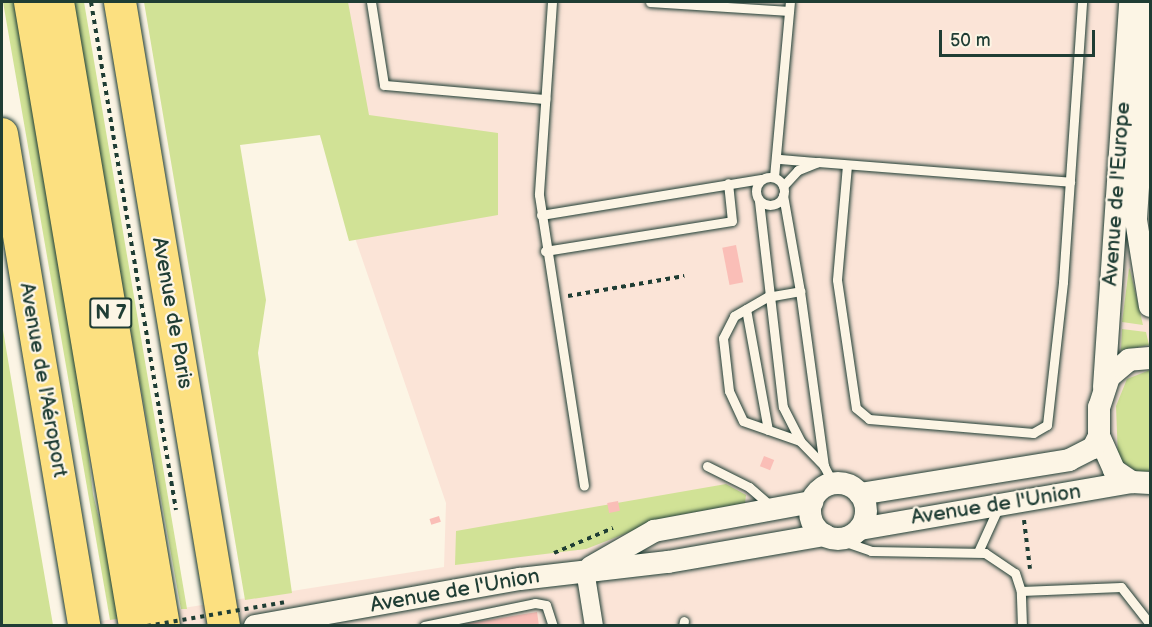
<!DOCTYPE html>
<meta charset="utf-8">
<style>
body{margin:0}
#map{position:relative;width:1152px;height:627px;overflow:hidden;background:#fcf5e5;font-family:"Balsamiq Sans",sans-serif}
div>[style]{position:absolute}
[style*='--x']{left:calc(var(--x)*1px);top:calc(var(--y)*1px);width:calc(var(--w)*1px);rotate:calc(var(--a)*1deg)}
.built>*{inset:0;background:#fbe4d7}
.green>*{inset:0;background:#d1e296}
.building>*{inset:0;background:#fabeb7;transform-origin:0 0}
.path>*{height:4px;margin-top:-2px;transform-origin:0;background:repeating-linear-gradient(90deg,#1f3d34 0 4.5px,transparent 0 9px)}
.roads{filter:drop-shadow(0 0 2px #1f3d34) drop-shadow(0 0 2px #1f3d34)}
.service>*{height:9px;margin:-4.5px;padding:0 4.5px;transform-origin:4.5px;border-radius:4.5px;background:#fcf5e5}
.service>.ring{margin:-4.5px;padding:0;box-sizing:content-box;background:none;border:9px solid #fcf5e5;border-radius:50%}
.minor>*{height:18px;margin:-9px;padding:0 9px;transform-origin:9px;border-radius:9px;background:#fcf5e5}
.tertiary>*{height:22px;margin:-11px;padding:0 11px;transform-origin:11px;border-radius:11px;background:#fcf5e5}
.tertiary>.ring{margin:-11px;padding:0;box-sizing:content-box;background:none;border:22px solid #fcf5e5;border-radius:50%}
.trunk>*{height:32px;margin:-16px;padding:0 16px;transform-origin:16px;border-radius:16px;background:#fce080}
.path-bridge>*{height:4px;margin-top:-2px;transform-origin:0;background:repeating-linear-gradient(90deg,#1f3d34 0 4.5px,transparent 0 9px)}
span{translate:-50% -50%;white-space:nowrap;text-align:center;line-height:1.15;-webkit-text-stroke:4.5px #fcf5e5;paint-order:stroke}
.shield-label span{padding:2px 4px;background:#fcf5e5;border:2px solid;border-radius:4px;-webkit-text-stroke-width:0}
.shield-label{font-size:20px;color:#1f3d34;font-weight:700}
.street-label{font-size:21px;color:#1f3d34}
.frame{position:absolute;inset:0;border:3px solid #1f3d34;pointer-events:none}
.scale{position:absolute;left:939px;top:30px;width:156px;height:27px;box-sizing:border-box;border:3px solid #1f3d34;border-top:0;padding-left:8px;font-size:18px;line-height:21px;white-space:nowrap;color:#1f3d34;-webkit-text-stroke:4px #fcf5e5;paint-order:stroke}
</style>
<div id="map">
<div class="built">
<i style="clip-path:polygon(274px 2px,1150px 2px,1150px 625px,69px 626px,444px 567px,446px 503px)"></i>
</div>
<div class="green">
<i style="clip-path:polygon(3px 2px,19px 2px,68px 284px,93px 494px,123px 618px,110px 620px)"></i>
<i style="clip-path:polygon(71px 2px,84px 2px,187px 609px,181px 609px)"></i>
<i style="clip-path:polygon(144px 2px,348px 2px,369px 115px,498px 133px,498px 215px,349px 241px,320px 135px,240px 145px,266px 300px,258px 353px,292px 593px,245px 600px)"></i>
<i style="clip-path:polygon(1129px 268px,1130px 270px,1143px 325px,1122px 322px)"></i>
<i style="clip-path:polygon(2px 324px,24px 456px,53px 625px,2px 625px)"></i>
<i style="clip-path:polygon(1122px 329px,1146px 332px,1149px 345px,1121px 350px)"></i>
<i style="clip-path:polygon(1150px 370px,1150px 471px,1139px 473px,1118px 459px,1116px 406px,1127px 379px)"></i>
<i style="clip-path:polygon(726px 484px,746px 495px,745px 503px,668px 517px,586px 549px,455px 565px,456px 531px)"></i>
</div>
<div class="building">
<i style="left:736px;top:245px;width:38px;height:14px;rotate:79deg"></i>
<i style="left:764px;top:456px;width:11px;height:11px;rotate:22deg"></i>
<i style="left:618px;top:501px;width:10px;height:11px;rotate:79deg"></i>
<i style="left:439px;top:516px;width:6px;height:10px;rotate:72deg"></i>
<i style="clip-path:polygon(537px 612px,539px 626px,463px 626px,463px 624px)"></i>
</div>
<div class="path">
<i style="--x:91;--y:2;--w:515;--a:80.5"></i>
<i style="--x:568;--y:296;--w:118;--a:-9.8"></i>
<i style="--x:1024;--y:520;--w:49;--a:83"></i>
<i style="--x:554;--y:553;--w:64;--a:-23"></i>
</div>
<div class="roads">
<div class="service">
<i style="--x:371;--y:2;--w:84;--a:81.1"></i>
<i style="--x:384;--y:85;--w:162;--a:5"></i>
<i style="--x:552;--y:2;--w:193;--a:93.9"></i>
<i style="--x:539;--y:195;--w:294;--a:81.2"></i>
<i style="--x:650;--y:2;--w:139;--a:3.7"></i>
<i style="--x:780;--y:159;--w:38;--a:5"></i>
<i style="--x:818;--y:162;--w:22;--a:158"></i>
<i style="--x:798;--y:170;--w:22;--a:133"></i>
<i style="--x:818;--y:162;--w:253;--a:4.5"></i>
<i style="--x:847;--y:165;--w:115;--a:95"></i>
<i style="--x:837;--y:280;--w:129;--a:81.6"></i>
<i style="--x:856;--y:408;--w:17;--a:40"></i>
<i style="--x:869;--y:419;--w:165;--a:4.9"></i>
<i style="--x:1033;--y:433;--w:16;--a:-30"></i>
<i style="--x:1047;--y:425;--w:144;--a:-83.6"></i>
<i style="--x:1063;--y:282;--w:281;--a:-86.1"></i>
<i class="ring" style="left:756px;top:177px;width:19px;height:19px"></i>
<i style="--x:774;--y:177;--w:176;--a:-84.8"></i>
<i style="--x:783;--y:195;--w:97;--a:80"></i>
<i style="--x:759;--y:201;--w:207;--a:83.4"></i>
<i style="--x:783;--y:407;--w:38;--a:63"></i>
<i style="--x:800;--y:441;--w:35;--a:46"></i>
<i style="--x:541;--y:215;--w:223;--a:-9.3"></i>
<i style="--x:545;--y:251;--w:189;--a:-9.1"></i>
<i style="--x:732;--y:221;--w:38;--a:-96"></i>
<i style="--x:746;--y:309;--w:123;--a:79.7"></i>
<i style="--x:800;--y:441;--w:60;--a:-160.7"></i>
<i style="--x:743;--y:421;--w:33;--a:-115"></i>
<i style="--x:729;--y:391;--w:53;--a:-96.5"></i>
<i style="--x:723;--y:338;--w:25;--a:-63"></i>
<i style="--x:734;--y:316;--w:38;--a:-30"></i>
<i style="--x:767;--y:297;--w:34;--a:-10"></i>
<i style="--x:800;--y:291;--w:177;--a:82.2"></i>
<i style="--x:824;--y:466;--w:20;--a:63"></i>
<i style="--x:707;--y:466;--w:47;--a:26.6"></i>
<i style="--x:749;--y:487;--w:30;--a:41"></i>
<i style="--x:834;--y:538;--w:39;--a:19"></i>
<i style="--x:871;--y:551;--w:114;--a:1"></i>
<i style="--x:985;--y:553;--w:36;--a:34"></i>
<i style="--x:1015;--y:573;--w:19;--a:72"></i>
<i style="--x:978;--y:552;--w:48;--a:-65.6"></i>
<i style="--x:424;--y:626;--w:113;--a:-11.7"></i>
<i style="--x:535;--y:603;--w:11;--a:10"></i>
<i style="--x:546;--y:605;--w:22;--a:72"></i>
<i style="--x:683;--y:626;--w:5;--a:-79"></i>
<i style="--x:1022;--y:626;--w:35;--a:-92"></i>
<i style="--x:1021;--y:591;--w:100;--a:-2.3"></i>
<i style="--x:1121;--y:587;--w:47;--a:51.9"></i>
</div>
<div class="minor">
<i style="--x:585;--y:570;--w:57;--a:80.9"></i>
</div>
<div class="tertiary">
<i style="--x:1150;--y:2;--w:218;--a:93.7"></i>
<i style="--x:1136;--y:220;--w:87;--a:80.8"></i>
<i style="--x:1150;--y:358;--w:21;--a:175"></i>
<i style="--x:1129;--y:360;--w:26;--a:140"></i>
<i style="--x:1109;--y:377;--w:32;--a:108"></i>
<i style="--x:1099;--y:407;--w:29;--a:90"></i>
<i style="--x:1099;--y:436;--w:37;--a:66"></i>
<i style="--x:1114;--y:470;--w:22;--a:34"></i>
<i style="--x:1132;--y:482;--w:18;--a:3"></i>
<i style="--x:1104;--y:387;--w:386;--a:-86.1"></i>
<i class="ring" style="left:810px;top:483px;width:34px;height:34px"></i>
<i style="--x:860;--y:494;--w:212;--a:-9.2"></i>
<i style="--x:1069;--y:460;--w:27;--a:-27"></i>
<i style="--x:1093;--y:448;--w:13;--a:-63"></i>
<i style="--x:860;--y:529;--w:276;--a:-9.8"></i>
<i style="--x:591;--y:567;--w:73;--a:-29.7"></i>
<i style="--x:654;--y:531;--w:161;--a:-10.4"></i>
<i style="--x:255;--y:626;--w:269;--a:-10.1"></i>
<i style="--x:520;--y:579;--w:149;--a:-6.6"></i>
<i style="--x:668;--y:562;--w:159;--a:-9.8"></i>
</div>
<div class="trunk">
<i style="--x:30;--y:2;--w:633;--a:80.45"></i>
<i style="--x:58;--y:2;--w:633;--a:80.36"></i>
<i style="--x:120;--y:2;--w:633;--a:80.54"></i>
<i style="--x:2;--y:134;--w:499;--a:80.5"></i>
</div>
</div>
<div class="path-bridge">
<i style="--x:147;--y:626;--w:141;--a:-9.8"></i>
</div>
<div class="shield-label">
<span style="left:111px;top:313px">N 7</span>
</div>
<div class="street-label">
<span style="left:1117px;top:194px;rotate:-86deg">Avenue de l'Europe</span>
<span style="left:172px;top:313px;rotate:80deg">Avenue de Paris</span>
<span style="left:43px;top:380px;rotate:80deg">Avenue de l'Aéroport</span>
<span style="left:996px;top:505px;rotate:-9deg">Avenue de l'Union</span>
<span style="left:455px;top:591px;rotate:-10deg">Avenue de l'Union</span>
</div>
<div class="frame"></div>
<div class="scale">50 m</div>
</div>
